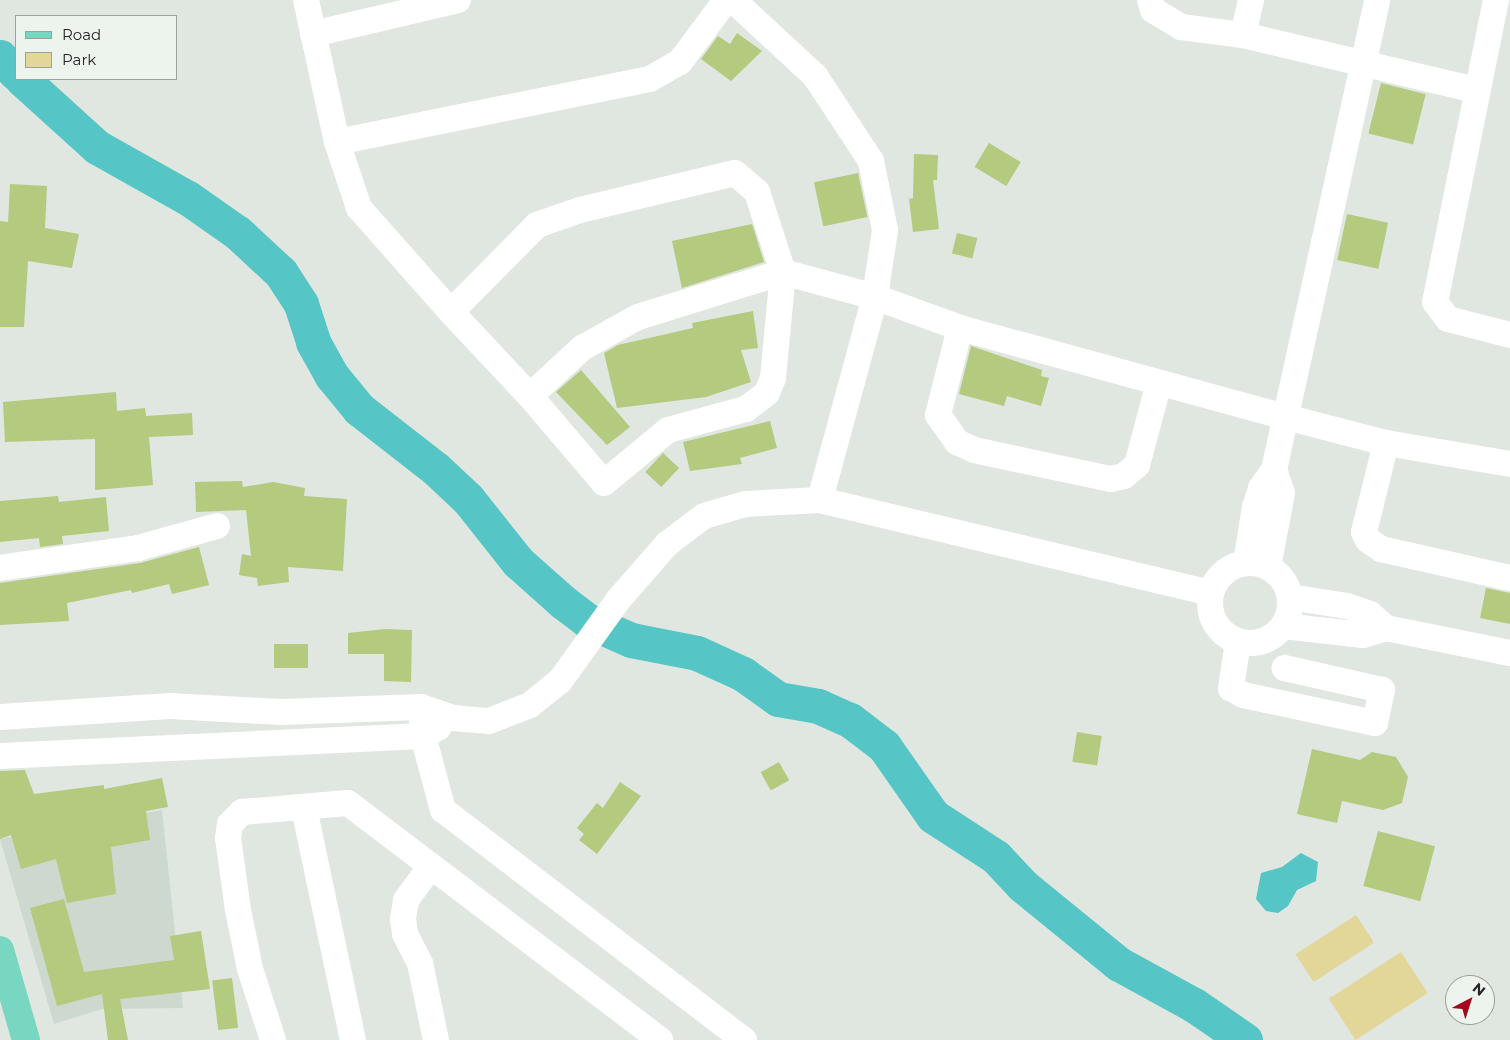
<!DOCTYPE html>
<style>
body{margin:0}
#map{position:relative;width:1510px;height:1040px;overflow:hidden;background:#e0e6e0;font-family:Montserrat,sans-serif}
div>[style]{position:absolute}
[style*='--x']{left:calc(var(--x)*1px);top:calc(var(--y)*1px);width:calc(var(--w)*1px);rotate:calc(var(--a)*1deg)}
.built>*{inset:0;background:#cdd9ce}
.green>*{inset:0;background:#e2d699;transform-origin:0 0}
.water>*{inset:0;background:#55c5c6}
.river>*{height:35px;margin:-17.5px;padding:0 17.5px;transform-origin:17.5px;border-radius:17.5px;background:#55c5c6}
.building>*{inset:0;background:#b3ca7f;transform-origin:0 0}
.minor>*{height:26px;margin:-13px;padding:0 13px;transform-origin:13px;border-radius:13px;background:#fff}
.minor>.ring{margin:-13px;padding:0;box-sizing:content-box;background:none;border:26px solid #fff;border-radius:50%}
.major>*{height:28px;margin:-14px;padding:0 14px;transform-origin:14px;border-radius:14px;background:#79d6c1}
span{translate:-50% -50%;white-space:nowrap;text-align:center;line-height:1.15;-webkit-text-stroke:4px #edf3ed;paint-order:stroke}
.legend{position:absolute;left:15px;top:15px;width:162px;height:65px;box-sizing:border-box;background:#edf3ed;border:1px solid #9da29d;margin:0;padding:6px 9px;list-style:none;font-size:15px;color:#262826}
.legend li{display:flex;align-items:center;gap:10px;height:25px}
.legend b{width:25px;border:1px solid #9da29d}
.north{position:absolute;left:1445px;top:975px;width:50px;height:50px;box-sizing:border-box;background:#edf3ed;border:1px solid #9da29d;border-radius:50%;rotate:40deg;font-size:14px;font-weight:700;line-height:20px;text-align:center;color:#262826}
.north::after{content:'';display:block;margin:auto;width:18px;height:22px;background:#a3061d;clip-path:polygon(50% 0,100% 100%,50% 72%,0 100%)}
</style>
<div id="map">
<div class="built">
<i style="clip-path:polygon(162px 810px,183px 1008px,102px 1009px,54px 1024px,0 839px)"></i>
</div>
<div class="green">
<i style="left:1356px;top:915px;width:33px;height:72px;rotate:57deg"></i>
<i style="left:1401px;top:952px;width:49px;height:86px;rotate:57deg"></i>
</div>
<div class="water">
<i style="clip-path:polygon(1301px 853px,1318px 862px,1316px 881px,1297px 890px,1288px 906px,1278px 913px,1266px 911px,1256px 899px,1261px 873px,1282px 867px)"></i>
</div>
<div class="river">
<i style="--x:0;--y:57;--w:23;--a:45"></i>
<i style="--x:22;--y:79;--w:101;--a:42.2"></i>
<i style="--x:97;--y:147;--w:104;--a:29.3"></i>
<i style="--x:188;--y:198;--w:61;--a:35"></i>
<i style="--x:238;--y:233;--w:59;--a:42.9"></i>
<i style="--x:281;--y:273;--w:37;--a:57"></i>
<i style="--x:301;--y:304;--w:40;--a:72"></i>
<i style="--x:313;--y:342;--w:39;--a:61"></i>
<i style="--x:332;--y:376;--w:43;--a:50.7"></i>
<i style="--x:359;--y:409;--w:98;--a:37.9"></i>
<i style="--x:436;--y:469;--w:44;--a:43.2"></i>
<i style="--x:468;--y:499;--w:80;--a:51.6"></i>
<i style="--x:518;--y:562;--w:60;--a:41.6"></i>
<i style="--x:563;--y:602;--w:31;--a:37"></i>
<i style="--x:588;--y:621;--w:47;--a:23.8"></i>
<i style="--x:631;--y:640;--w:67;--a:11.1"></i>
<i style="--x:697;--y:653;--w:51;--a:24.5"></i>
<i style="--x:743;--y:674;--w:43;--a:35.5"></i>
<i style="--x:778;--y:699;--w:41;--a:9.9"></i>
<i style="--x:818;--y:706;--w:35;--a:24"></i>
<i style="--x:850;--y:720;--w:43;--a:37.4"></i>
<i style="--x:884;--y:746;--w:85;--a:55"></i>
<i style="--x:933;--y:816;--w:75;--a:33.1"></i>
<i style="--x:996;--y:857;--w:38;--a:47"></i>
<i style="--x:1022;--y:885;--w:125;--a:39.2"></i>
<i style="--x:1119;--y:964;--w:85;--a:28.7"></i>
<i style="--x:1194;--y:1005;--w:62;--a:34.5"></i>
</div>
<div class="building">
<i style="clip-path:polygon(737px 33px,762px 51px,731px 81px,701px 59px,718px 36px,730px 44px)"></i>
<i style="left:1381px;top:83px;width:46px;height:52px;rotate:14deg"></i>
<i style="left:989px;top:143px;width:37px;height:28px;rotate:31deg"></i>
<i style="clip-path:polygon(914px 154px,938px 155px,937px 180px,933px 180px,939px 229px,913px 232px,909px 199px,913px 198px)"></i>
<i style="left:858px;top:173px;width:45px;height:45px;rotate:78deg"></i>
<i style="clip-path:polygon(10px 184px,47px 186px,45px 228px,79px 234px,72px 268px,28px 261px,24px 327px,0 327px,0 221px,8px 222px)"></i>
<i style="left:1347px;top:214px;width:42px;height:47px;rotate:12deg"></i>
<i style="clip-path:polygon(752px 224px,764px 262px,682px 288px,672px 241px)"></i>
<i style="left:957px;top:233px;width:21px;height:21px;rotate:14deg"></i>
<i style="clip-path:polygon(753px 311px,758px 348px,741px 350px,751px 382px,706px 397px,617px 408px,604px 353px,618px 345px,693px 328px,692px 323px)"></i>
<i style="clip-path:polygon(971px 346px,1042px 370px,1041px 376px,1049px 378px,1041px 406px,1007px 396px,1004px 406px,959px 394px)"></i>
<i style="clip-path:polygon(581px 370px,630px 427px,607px 445px,556px 392px)"></i>
<i style="clip-path:polygon(116px 392px,117px 411px,145px 408px,146px 416px,192px 413px,193px 435px,149px 437px,153px 485px,95px 490px,95px 439px,5px 442px,3px 402px)"></i>
<i style="clip-path:polygon(770px 421px,777px 448px,740px 458px,742px 464px,690px 471px,683px 442px)"></i>
<i style="left:663px;top:453px;width:22px;height:26px;rotate:43deg"></i>
<i style="clip-path:polygon(242px 481px,243px 487px,273px 482px,305px 488px,304px 496px,347px 499px,343px 571px,288px 567px,289px 582px,258px 586px,257px 578px,239px 575px,242px 554px,251px 556px,246px 510px,196px 512px,195px 482px)"></i>
<i style="clip-path:polygon(58px 496px,59px 502px,106px 497px,109px 531px,62px 536px,63px 544px,40px 547px,39px 538px,0 542px,0 501px)"></i>
<i style="clip-path:polygon(199px 547px,209px 585px,172px 594px,169px 584px,132px 593px,131px 590px,67px 603px,69px 621px,0 625px,0 583px,140px 563px)"></i>
<i style="clip-path:polygon(1486px 588px,1510px 593px,1510px 624px,1480px 618px)"></i>
<i style="clip-path:polygon(385px 629px,412px 630px,411px 682px,384px 681px,384px 654px,348px 654px,348px 633px)"></i>
<i style="left:274px;top:644px;width:34px;height:24px"></i>
<i style="left:1077px;top:732px;width:25px;height:30px;rotate:9deg"></i>
<i style="clip-path:polygon(1312px 749px,1360px 760px,1372px 752px,1396px 757px,1408px 777px,1402px 803px,1383px 810px,1342px 801px,1337px 823px,1297px 814px)"></i>
<i style="left:779px;top:762px;width:21px;height:21px;rotate:61deg"></i>
<i style="clip-path:polygon(25px 770px,34px 794px,104px 785px,104px 789px,162px 778px,168px 807px,146px 811px,150px 840px,111px 847px,116px 894px,67px 903px,56px 859px,21px 869px,11px 835px,0 839px,0 771px)"></i>
<i style="clip-path:polygon(620px 782px,641px 796px,597px 854px,579px 840px,584px 834px,577px 828px,597px 803px,603px 808px)"></i>
<i style="left:1378px;top:831px;width:59px;height:57px;rotate:15deg"></i>
<i style="clip-path:polygon(64px 899px,84px 972px,174px 960px,170px 936px,201px 931px,210px 989px,120px 999px,128px 1040px,108px 1040px,102px 994px,57px 1006px,30px 908px)"></i>
<i style="left:232px;top:978px;width:50px;height:20px;rotate:83deg"></i>
</div>
<div class="minor">
<i style="--x:306;--y:0;--w:145;--a:77.7"></i>
<i style="--x:337;--y:142;--w:70;--a:71.6"></i>
<i style="--x:359;--y:208;--w:139;--a:48.5"></i>
<i style="--x:451;--y:312;--w:115;--a:46.8"></i>
<i style="--x:530;--y:396;--w:114;--a:49.6"></i>
<i style="--x:604;--y:483;--w:83;--a:-39.6"></i>
<i style="--x:668;--y:430;--w:81;--a:-15.1"></i>
<i style="--x:746;--y:409;--w:26;--a:-37"></i>
<i style="--x:767;--y:393;--w:16;--a:-68"></i>
<i style="--x:773;--y:378;--w:106;--a:-84.6"></i>
<i style="--x:783;--y:272;--w:84;--a:-108"></i>
<i style="--x:757;--y:192;--w:29;--a:-139"></i>
<i style="--x:735;--y:173;--w:159;--a:166.6"></i>
<i style="--x:580;--y:210;--w:46;--a:160.8"></i>
<i style="--x:537;--y:225;--w:122;--a:134.7"></i>
<i style="--x:733;--y:0;--w:112;--a:42.8"></i>
<i style="--x:815;--y:76;--w:102;--a:56.6"></i>
<i style="--x:871;--y:161;--w:70;--a:78.5"></i>
<i style="--x:885;--y:230;--w:68;--a:98.5"></i>
<i style="--x:875;--y:297;--w:210;--a:105.2"></i>
<i style="--x:1150;--y:0;--w:10;--a:73"></i>
<i style="--x:1153;--y:10;--w:33;--a:31"></i>
<i style="--x:1181;--y:27;--w:63;--a:7.4"></i>
<i style="--x:1243;--y:35;--w:239;--a:13.3"></i>
<i style="--x:1496;--y:0;--w:308;--a:101.4"></i>
<i style="--x:1435;--y:302;--w:21;--a:53"></i>
<i style="--x:1448;--y:319;--w:64;--a:14.5"></i>
<i style="--x:313;--y:34;--w:149;--a:-13.2"></i>
<i style="--x:1243;--y:35;--w:36;--a:-77"></i>
<i style="--x:337;--y:142;--w:319;--a:-11.4"></i>
<i style="--x:650;--y:79;--w:34;--a:-30"></i>
<i style="--x:680;--y:62;--w:77;--a:-53.4"></i>
<i style="--x:960;--y:328;--w:90;--a:104.2"></i>
<i style="--x:938;--y:415;--w:33;--a:55"></i>
<i style="--x:957;--y:442;--w:19;--a:25"></i>
<i style="--x:974;--y:450;--w:140;--a:12"></i>
<i style="--x:1111;--y:479;--w:13;--a:-13"></i>
<i style="--x:1124;--y:476;--w:17;--a:-40"></i>
<i style="--x:1137;--y:465;--w:85;--a:-75"></i>
<i style="--x:530;--y:396;--w:71;--a:-42.7"></i>
<i style="--x:582;--y:348;--w:64;--a:-29"></i>
<i style="--x:638;--y:317;--w:152;--a:-17.2"></i>
<i style="--x:783;--y:272;--w:95;--a:15.2"></i>
<i style="--x:875;--y:297;--w:90;--a:20"></i>
<i style="--x:960;--y:328;--w:338;--a:15.3"></i>
<i style="--x:1286;--y:417;--w:103;--a:14.6"></i>
<i style="--x:1386;--y:443;--w:126;--a:9.6"></i>
<i style="--x:1386;--y:443;--w:92;--a:103.9"></i>
<i style="--x:1364;--y:532;--w:9;--a:63"></i>
<i style="--x:1368;--y:540;--w:16;--a:35"></i>
<i style="--x:1381;--y:549;--w:132;--a:12.7"></i>
<i class="ring" style="left:1210px;top:563px;width:54px;height:54px"></i>
<i style="--x:1246;--y:563;--w:57;--a:-80.9"></i>
<i style="--x:1255;--y:507;--w:20;--a:-72"></i>
<i style="--x:1261;--y:488;--w:22;--a:-54"></i>
<i style="--x:1274;--y:470;--w:481;--a:-77.6"></i>
<i style="--x:1268;--y:567;--w:75;--a:-79.3"></i>
<i style="--x:1282;--y:493;--w:24;--a:-109"></i>
<i style="--x:0;--y:568;--w:139;--a:-8.2"></i>
<i style="--x:138;--y:548;--w:82;--a:-15.6"></i>
<i style="--x:1290;--y:597;--w:58;--a:9"></i>
<i style="--x:1347;--y:606;--w:24;--a:19"></i>
<i style="--x:1370;--y:614;--w:21;--a:41"></i>
<i style="--x:1386;--y:628;--w:126;--a:11.4"></i>
<i style="--x:1284;--y:626;--w:80;--a:6.5"></i>
<i style="--x:1363;--y:635;--w:24;--a:-17"></i>
<i style="--x:1238;--y:642;--w:47;--a:98.7"></i>
<i style="--x:1231;--y:688;--w:14;--a:30"></i>
<i style="--x:1243;--y:695;--w:135;--a:12"></i>
<i style="--x:1375;--y:723;--w:34;--a:-78"></i>
<i style="--x:1382;--y:690;--w:100;--a:-167.3"></i>
<i style="--x:421;--y:707;--w:29;--a:86"></i>
<i style="--x:423;--y:736;--w:77;--a:74.9"></i>
<i style="--x:443;--y:810;--w:379;--a:37.4"></i>
<i style="--x:0;--y:717;--w:170;--a:-3.7"></i>
<i style="--x:170;--y:706;--w:111;--a:3.1"></i>
<i style="--x:281;--y:712;--w:140;--a:-2"></i>
<i style="--x:421;--y:707;--w:34;--a:19"></i>
<i style="--x:453;--y:718;--w:36;--a:5"></i>
<i style="--x:489;--y:721;--w:44;--a:-21.3"></i>
<i style="--x:530;--y:705;--w:38;--a:-39"></i>
<i style="--x:560;--y:681;--w:101;--a:-54.3"></i>
<i style="--x:619;--y:599;--w:73;--a:-48.9"></i>
<i style="--x:667;--y:544;--w:46;--a:-37.1"></i>
<i style="--x:704;--y:516;--w:43;--a:-16.3"></i>
<i style="--x:745;--y:504;--w:75;--a:-3.1"></i>
<i style="--x:820;--y:500;--w:402;--a:13.4"></i>
<i style="--x:0;--y:756;--w:423;--a:-2.7"></i>
<i style="--x:423;--y:736;--w:18;--a:-29"></i>
<i style="--x:304;--y:808;--w:237;--a:78.1"></i>
<i style="--x:431;--y:866;--w:42;--a:126.3"></i>
<i style="--x:406;--y:900;--w:19;--a:99"></i>
<i style="--x:403;--y:919;--w:15;--a:82"></i>
<i style="--x:405;--y:934;--w:33;--a:63"></i>
<i style="--x:420;--y:963;--w:79;--a:78.3"></i>
<i style="--x:273;--y:1040;--w:75;--a:-107.9"></i>
<i style="--x:250;--y:969;--w:60;--a:-101.5"></i>
<i style="--x:238;--y:910;--w:73;--a:-97.9"></i>
<i style="--x:228;--y:838;--w:14;--a:-82"></i>
<i style="--x:230;--y:824;--w:17;--a:-45"></i>
<i style="--x:242;--y:812;--w:106;--a:-4.9"></i>
<i style="--x:348;--y:803;--w:392;--a:37.2"></i>
</div>
<div class="major">
<i style="--x:0;--y:950;--w:94;--a:73.9"></i>
</div>
<ul class="legend">
<li><b style="height:6px;background:#79d6c1"></b>Road</li>
<li><b style="height:14px;background:#e2d699"></b>Park</li>
</ul>
<div class="north">N</div>
</div>
